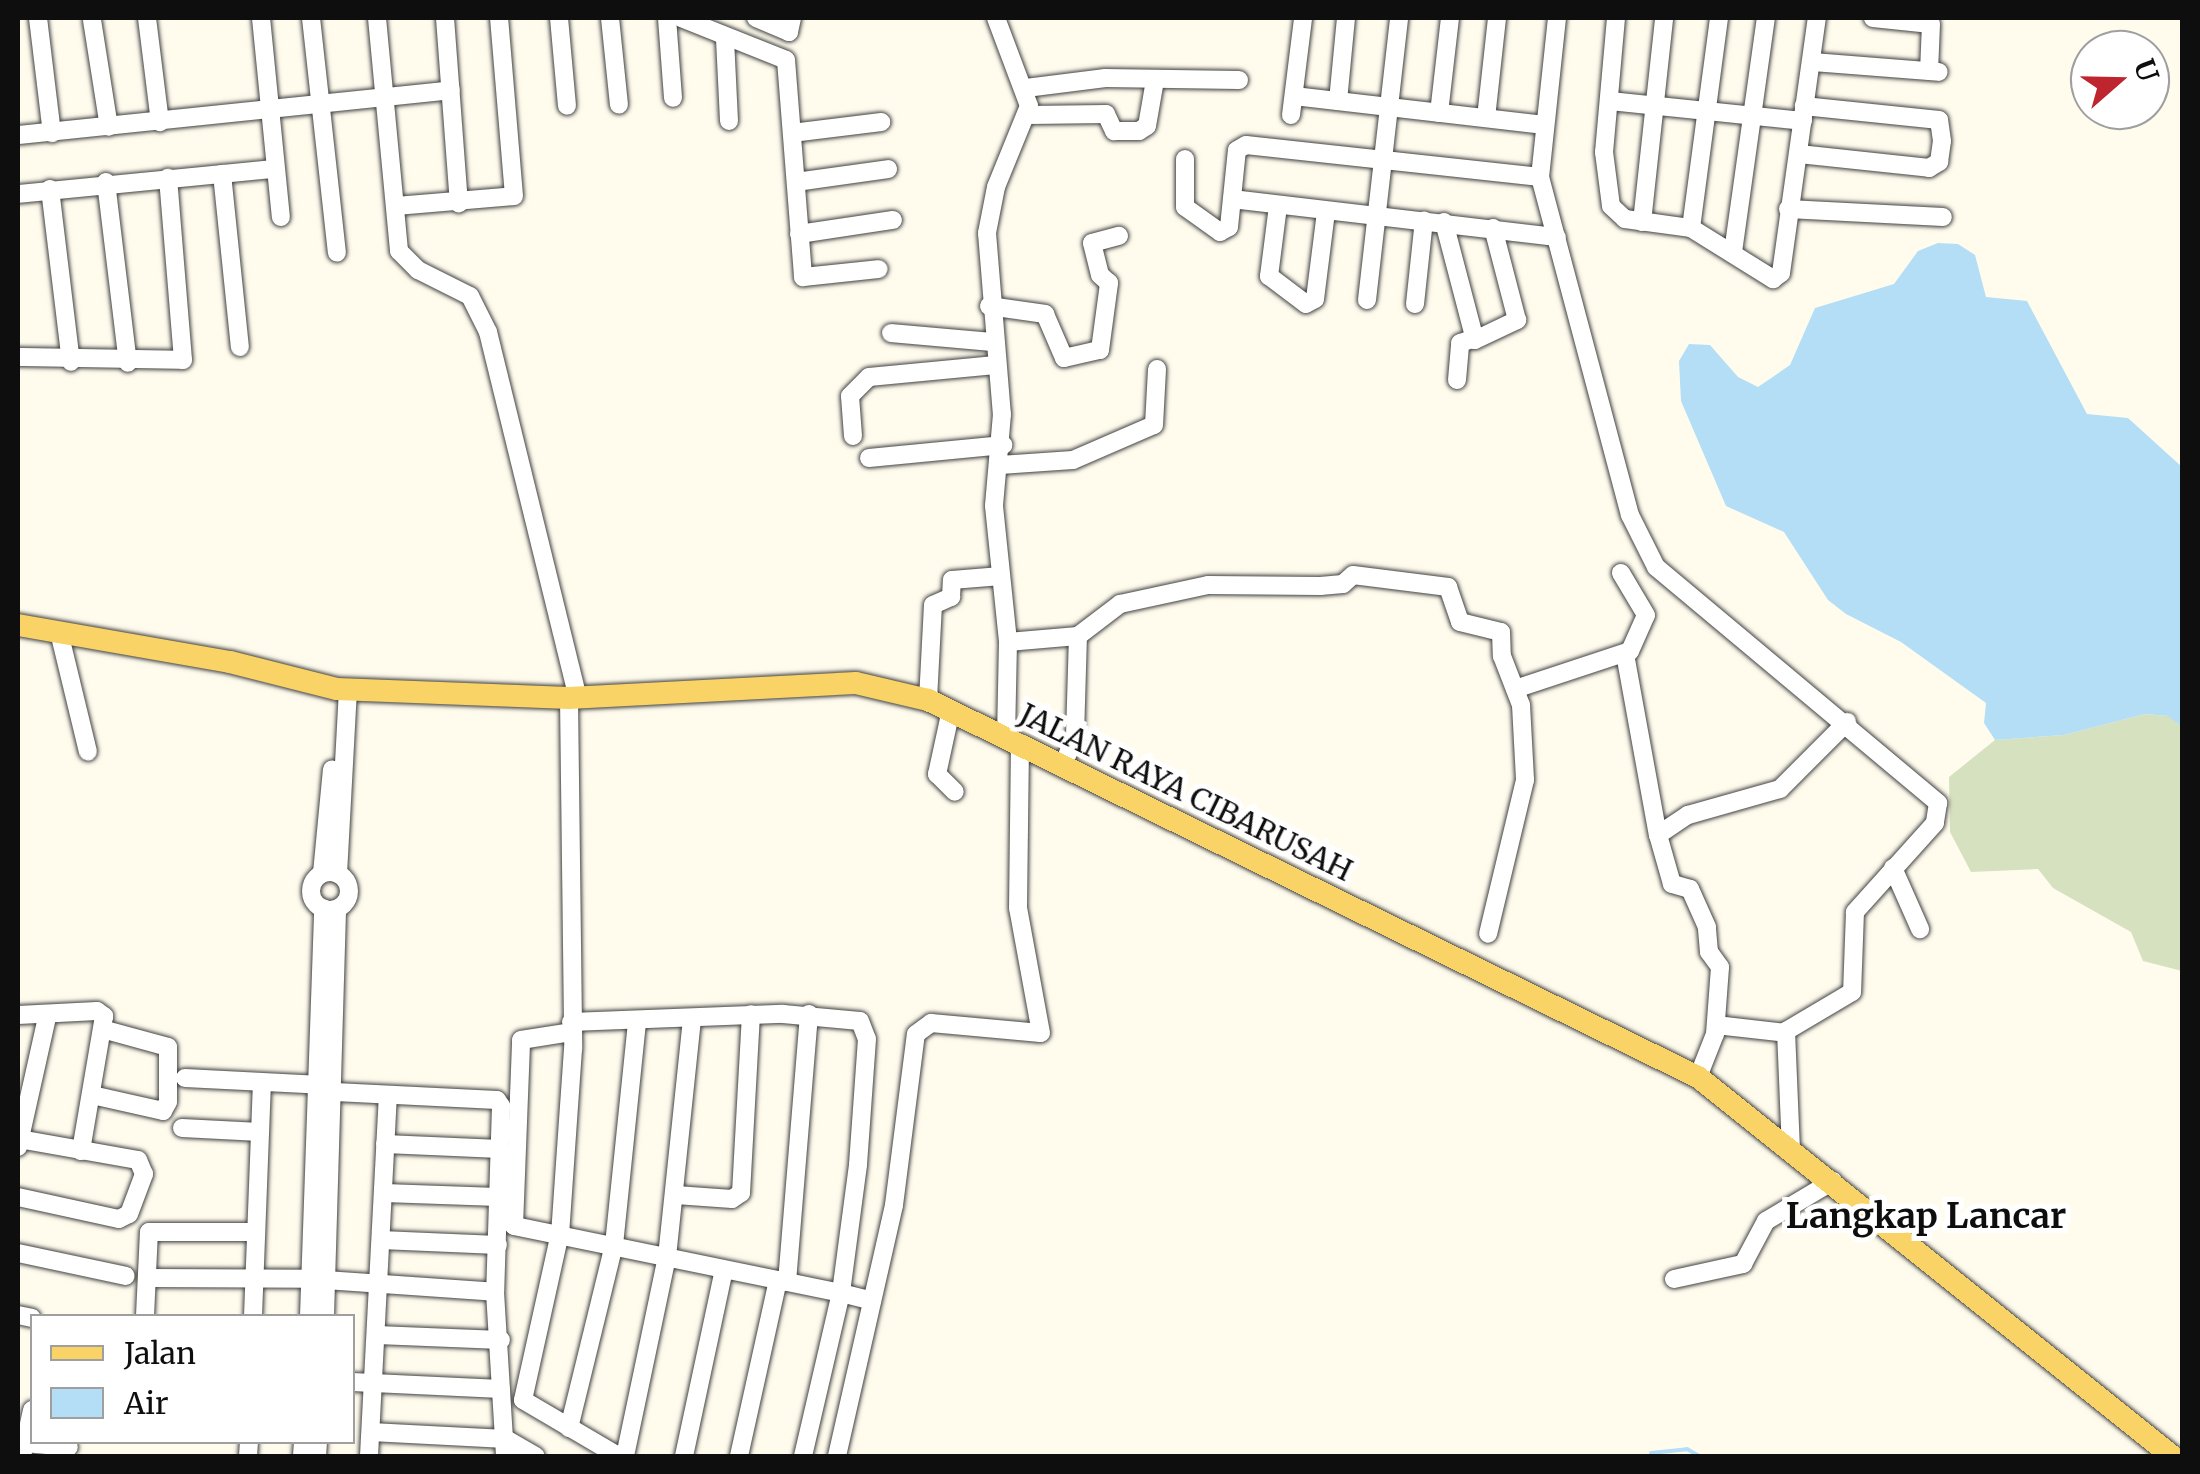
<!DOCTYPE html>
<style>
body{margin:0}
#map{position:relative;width:2200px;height:1474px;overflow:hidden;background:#fffcee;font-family:Merriweather,serif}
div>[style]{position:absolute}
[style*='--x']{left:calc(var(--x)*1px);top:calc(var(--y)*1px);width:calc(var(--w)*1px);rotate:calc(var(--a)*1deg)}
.cemetery>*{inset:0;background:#d6e1c0}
.water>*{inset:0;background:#b3def6}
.stream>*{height:4px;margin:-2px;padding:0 2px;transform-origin:2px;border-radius:2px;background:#b3def6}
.roads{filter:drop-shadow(0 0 2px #414141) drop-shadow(0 0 2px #414141)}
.minor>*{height:18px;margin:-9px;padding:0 9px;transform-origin:9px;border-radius:9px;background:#fff}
.minor>.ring{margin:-9px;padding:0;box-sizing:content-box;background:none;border:18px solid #fff;border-radius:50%}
.major>*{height:22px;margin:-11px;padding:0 11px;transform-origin:11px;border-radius:11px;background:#f9d365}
span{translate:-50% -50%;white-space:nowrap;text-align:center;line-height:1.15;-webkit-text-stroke:10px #fff;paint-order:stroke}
.street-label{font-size:30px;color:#0e0e0e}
.quarter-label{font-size:35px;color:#0e0e0e;font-weight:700}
.frame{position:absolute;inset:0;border:20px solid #0e0e0e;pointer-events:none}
.legend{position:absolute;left:30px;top:1314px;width:325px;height:130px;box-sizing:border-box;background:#fff;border:2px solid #9f9f9f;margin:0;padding:12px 18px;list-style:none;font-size:30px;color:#0e0e0e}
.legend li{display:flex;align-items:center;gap:20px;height:50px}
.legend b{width:50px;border:2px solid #9f9f9f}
.north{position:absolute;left:2070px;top:30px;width:100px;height:100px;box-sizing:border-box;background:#fff;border:2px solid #9f9f9f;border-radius:50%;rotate:70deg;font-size:28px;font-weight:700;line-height:40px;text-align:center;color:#0e0e0e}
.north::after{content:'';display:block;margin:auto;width:35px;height:45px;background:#be252e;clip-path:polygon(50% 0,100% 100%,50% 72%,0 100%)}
</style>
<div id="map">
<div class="cemetery">
<i style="clip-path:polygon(2145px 714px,2169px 716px,2182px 727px,2182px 971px,2143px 961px,2131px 932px,2053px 888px,2038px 869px,1971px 872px,1950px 832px,1949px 777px,1995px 740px,2064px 735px)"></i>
</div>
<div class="water">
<i style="clip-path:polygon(1938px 243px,1958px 244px,1975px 255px,1986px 297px,2027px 301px,2087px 414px,2128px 418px,2182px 467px,2182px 727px,2168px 716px,2145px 714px,2064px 735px,1995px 740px,1984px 723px,1986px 703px,1901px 642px,1846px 614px,1828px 600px,1784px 532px,1726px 506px,1681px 401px,1679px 361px,1689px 344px,1710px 345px,1738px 377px,1758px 387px,1790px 365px,1815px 308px,1894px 284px,1918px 251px)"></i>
</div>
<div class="stream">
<i style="--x:1651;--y:1453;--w:36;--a:-6"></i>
<i style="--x:1687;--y:1449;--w:14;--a:30"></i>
</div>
<div class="roads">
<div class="minor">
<i style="--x:38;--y:18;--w:116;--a:83.1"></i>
<i style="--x:147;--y:18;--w:105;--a:82.9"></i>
<i style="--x:261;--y:18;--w:200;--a:84.3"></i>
<i style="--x:311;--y:18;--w:236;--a:83.7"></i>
<i style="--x:377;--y:18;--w:234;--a:84.6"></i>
<i style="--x:399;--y:251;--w:27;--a:45"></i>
<i style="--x:418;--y:270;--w:58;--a:26.6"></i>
<i style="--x:470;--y:296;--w:40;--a:63.4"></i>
<i style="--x:488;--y:332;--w:377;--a:76.2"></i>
<i style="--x:445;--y:18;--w:186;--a:85.7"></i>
<i style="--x:559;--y:18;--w:88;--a:84.8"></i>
<i style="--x:610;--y:18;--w:87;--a:84.1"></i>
<i style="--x:667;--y:18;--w:80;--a:85.7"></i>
<i style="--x:681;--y:18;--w:113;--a:21.8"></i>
<i style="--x:786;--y:60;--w:218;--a:85.5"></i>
<i style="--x:803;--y:277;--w:76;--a:-6"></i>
<i style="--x:756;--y:18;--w:36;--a:23"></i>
<i style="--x:789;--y:32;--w:14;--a:-78"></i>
<i style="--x:996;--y:18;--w:94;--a:69.4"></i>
<i style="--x:1029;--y:106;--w:87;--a:112.2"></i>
<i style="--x:996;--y:187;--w:47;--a:101.1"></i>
<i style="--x:987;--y:233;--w:182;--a:85.3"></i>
<i style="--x:1002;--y:414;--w:92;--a:95"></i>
<i style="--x:994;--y:506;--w:137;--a:84.1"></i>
<i style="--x:1008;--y:642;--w:93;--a:91.2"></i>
<i style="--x:1557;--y:18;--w:160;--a:96.1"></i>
<i style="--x:1540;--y:177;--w:350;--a:75.1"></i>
<i style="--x:1630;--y:515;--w:58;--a:63.4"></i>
<i style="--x:1656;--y:567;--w:368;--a:39.9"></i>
<i style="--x:1938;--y:803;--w:20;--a:99"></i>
<i style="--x:1935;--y:823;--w:120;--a:132"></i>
<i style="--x:1855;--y:912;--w:80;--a:92.1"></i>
<i style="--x:1852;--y:992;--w:77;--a:149.4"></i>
<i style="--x:1786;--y:1031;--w:120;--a:87.6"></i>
<i style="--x:1616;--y:18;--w:135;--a:95.1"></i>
<i style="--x:1604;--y:152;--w:54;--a:82.6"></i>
<i style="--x:1611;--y:206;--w:19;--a:43"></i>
<i style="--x:1625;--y:219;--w:67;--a:7.8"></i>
<i style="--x:1691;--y:228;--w:97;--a:31.9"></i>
<i style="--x:1773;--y:279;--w:10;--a:-37"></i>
<i style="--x:1781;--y:273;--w:258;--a:-82"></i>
<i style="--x:1873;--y:18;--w:58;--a:5.9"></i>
<i style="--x:1931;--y:24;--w:47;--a:92.4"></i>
<i style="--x:92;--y:20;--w:108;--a:81"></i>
<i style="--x:725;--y:39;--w:82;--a:87.2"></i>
<i style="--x:1813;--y:62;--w:126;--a:4.5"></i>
<i style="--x:1026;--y:88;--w:80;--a:-7.2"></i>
<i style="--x:1105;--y:78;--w:134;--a:0.9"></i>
<i style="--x:1294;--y:96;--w:252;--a:6.6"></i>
<i style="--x:1338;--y:101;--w:83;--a:-84.5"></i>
<i style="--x:1610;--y:101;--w:194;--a:5.9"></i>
<i style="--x:1439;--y:113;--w:96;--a:-83.4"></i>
<i style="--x:1029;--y:115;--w:77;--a:-0.7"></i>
<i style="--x:1106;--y:114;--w:19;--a:65"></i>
<i style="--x:1114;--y:131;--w:25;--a:0"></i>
<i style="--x:1139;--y:131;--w:9;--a:-32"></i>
<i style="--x:1147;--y:126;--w:47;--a:-80.1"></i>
<i style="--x:1291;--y:115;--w:98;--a:-82.9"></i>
<i style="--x:1486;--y:118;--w:101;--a:-83.7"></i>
<i style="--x:792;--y:133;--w:90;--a:-7"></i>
<i style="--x:18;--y:135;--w:435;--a:-5.9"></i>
<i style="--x:1799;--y:154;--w:131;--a:6.1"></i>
<i style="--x:1929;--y:168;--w:12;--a:-31"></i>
<i style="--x:1939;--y:162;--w:21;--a:-82"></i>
<i style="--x:1942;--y:141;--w:21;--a:-98"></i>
<i style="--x:1939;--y:120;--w:136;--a:-174.1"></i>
<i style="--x:1185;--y:159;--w:48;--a:90"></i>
<i style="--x:1185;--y:207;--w:43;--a:35.5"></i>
<i style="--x:1220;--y:232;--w:10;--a:-29"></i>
<i style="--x:1229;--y:227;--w:77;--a:-84.1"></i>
<i style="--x:1237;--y:150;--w:10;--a:-29"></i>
<i style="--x:1246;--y:145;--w:296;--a:6.2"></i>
<i style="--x:222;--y:174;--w:174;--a:84.1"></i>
<i style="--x:106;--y:182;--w:182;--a:83.1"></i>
<i style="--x:796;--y:182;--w:93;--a:-8"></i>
<i style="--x:50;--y:189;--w:174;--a:83.1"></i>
<i style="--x:18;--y:194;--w:256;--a:-5.6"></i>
<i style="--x:1232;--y:199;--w:327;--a:6.7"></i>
<i style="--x:396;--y:206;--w:118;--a:-4.8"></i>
<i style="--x:514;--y:196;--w:179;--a:-94.8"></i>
<i style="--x:1278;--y:206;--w:71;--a:97.3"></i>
<i style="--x:1269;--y:276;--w:46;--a:37.1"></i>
<i style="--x:1306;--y:304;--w:10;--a:-29"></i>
<i style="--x:1315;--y:299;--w:88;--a:-82.8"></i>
<i style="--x:1788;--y:209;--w:155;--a:3"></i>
<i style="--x:1444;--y:222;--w:122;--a:75.3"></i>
<i style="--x:1475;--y:340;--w:47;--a:-25.5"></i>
<i style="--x:1517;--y:320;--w:95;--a:-104.6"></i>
<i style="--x:1642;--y:222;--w:205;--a:-83.8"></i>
<i style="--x:1691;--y:228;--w:212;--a:-82.4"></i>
<i style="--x:799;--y:234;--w:95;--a:-8.5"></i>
<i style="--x:1733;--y:252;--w:236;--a:-82"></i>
<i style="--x:1367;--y:300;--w:284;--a:-83.5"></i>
<i style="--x:1415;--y:304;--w:84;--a:-83.9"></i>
<i style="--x:989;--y:306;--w:57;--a:8.1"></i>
<i style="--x:1045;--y:314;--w:48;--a:66.6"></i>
<i style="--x:1064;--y:358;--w:37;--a:-13"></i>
<i style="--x:1100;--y:350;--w:68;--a:-82.3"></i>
<i style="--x:1109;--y:283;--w:12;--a:-138"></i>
<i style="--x:1100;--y:275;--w:33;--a:-104"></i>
<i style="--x:1092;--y:243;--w:28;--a:-15"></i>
<i style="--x:891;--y:333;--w:101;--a:5.1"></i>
<i style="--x:18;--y:357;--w:165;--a:1"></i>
<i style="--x:183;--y:360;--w:183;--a:-94.7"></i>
<i style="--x:1457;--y:380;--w:37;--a:-85"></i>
<i style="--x:1460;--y:343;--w:13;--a:-18"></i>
<i style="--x:853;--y:436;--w:40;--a:-94.3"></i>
<i style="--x:850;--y:396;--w:27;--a:-45"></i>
<i style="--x:869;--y:377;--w:127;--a:-5.4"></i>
<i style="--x:869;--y:458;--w:135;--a:-5.5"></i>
<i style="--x:1000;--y:465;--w:73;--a:-3.9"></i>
<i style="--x:1073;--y:460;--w:88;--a:-23.4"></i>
<i style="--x:1154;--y:425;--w:56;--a:-86.9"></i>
<i style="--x:59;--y:632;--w:123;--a:76.4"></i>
<i style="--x:1008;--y:642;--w:70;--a:-4.9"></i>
<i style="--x:1078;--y:636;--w:53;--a:-37.3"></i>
<i style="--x:1120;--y:604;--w:90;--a:-12.2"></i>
<i style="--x:1208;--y:585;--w:112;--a:0.5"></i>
<i style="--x:1320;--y:586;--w:23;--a:-5"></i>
<i style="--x:1343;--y:584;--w:13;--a:-42"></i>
<i style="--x:1353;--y:575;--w:96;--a:7.2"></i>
<i style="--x:1448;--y:587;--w:37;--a:71"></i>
<i style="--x:1460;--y:622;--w:42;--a:13.7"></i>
<i style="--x:1501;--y:632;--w:24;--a:88"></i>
<i style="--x:1502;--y:656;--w:53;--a:68.8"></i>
<i style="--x:1521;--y:705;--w:75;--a:86.9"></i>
<i style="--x:1525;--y:780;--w:158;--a:103.5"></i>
<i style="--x:1625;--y:654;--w:184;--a:79.7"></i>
<i style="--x:1515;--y:689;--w:121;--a:-18.3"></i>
<i style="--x:1630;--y:651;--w:39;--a:-66"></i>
<i style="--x:1646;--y:615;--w:49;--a:-120.8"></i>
<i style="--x:569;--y:698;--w:351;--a:89.3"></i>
<i style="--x:573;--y:1049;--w:184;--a:94"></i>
<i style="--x:560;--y:1233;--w:171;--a:102.5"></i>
<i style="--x:523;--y:1400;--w:110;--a:30.5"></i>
<i style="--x:928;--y:700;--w:95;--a:-87"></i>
<i style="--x:933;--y:605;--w:20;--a:-24"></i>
<i style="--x:951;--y:597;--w:17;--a:-87"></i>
<i style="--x:952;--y:580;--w:49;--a:-4.7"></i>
<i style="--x:951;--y:710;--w:66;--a:102.3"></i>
<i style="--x:937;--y:774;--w:25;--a:45"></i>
<i style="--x:1064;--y:763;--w:29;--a:-68"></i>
<i style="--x:1075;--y:736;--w:100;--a:-88.3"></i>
<i style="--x:1893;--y:868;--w:67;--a:66.1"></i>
<i class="ring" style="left:311px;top:872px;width:20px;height:20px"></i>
<i style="--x:322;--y:873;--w:104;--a:-84.5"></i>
<i style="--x:338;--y:874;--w:185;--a:-86.9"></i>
<i style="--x:18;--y:1015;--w:79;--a:-2.9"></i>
<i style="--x:97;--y:1011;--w:9;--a:36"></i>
<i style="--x:104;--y:1016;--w:137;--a:99.7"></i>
<i style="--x:571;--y:1022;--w:212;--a:-2.2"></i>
<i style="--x:783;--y:1014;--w:77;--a:5.2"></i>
<i style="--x:860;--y:1021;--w:19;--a:69"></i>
<i style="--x:867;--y:1039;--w:126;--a:94.1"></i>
<i style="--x:858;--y:1165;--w:129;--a:97.6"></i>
<i style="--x:841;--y:1293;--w:334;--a:-168.4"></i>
<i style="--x:514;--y:1226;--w:186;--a:-87.8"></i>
<i style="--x:521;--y:1040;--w:52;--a:-8.9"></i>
<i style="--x:1716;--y:1025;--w:70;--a:6.5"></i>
<i style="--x:1698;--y:1077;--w:46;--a:-68.4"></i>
<i style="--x:1715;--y:1034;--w:67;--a:-85.7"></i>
<i style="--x:1720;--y:967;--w:19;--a:-126"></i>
<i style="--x:1709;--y:952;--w:25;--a:-95"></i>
<i style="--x:1707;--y:927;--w:42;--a:-114.1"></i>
<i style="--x:1690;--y:889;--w:19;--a:-164"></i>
<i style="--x:1672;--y:884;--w:51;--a:-105.9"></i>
<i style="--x:1658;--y:835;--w:36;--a:-34"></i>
<i style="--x:1688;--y:815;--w:96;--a:-15.8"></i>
<i style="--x:1780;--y:789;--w:95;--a:-45"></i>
<i style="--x:185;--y:1078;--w:136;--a:2.9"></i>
<i style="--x:335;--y:1092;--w:162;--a:2.8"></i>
<i style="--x:497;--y:1100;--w:7;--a:56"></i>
<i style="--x:501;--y:1106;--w:186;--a:91.8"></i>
<i style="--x:495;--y:1292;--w:164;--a:86.5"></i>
<i style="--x:92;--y:1095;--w:73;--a:12.7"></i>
<i style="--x:163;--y:1111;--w:10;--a:-61"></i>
<i style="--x:168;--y:1102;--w:55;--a:-90"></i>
<i style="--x:168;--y:1047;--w:64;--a:-164.7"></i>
<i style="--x:182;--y:1128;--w:78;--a:2.9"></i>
<i style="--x:385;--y:1144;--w:115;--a:2.5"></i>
<i style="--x:18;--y:1147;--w:133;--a:-77.4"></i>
<i style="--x:384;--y:1193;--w:114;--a:2"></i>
<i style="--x:676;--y:1195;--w:56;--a:4.1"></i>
<i style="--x:732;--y:1199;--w:11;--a:-34"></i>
<i style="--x:741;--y:1193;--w:179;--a:-86.8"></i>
<i style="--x:18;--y:1197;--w:103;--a:12.3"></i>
<i style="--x:119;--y:1219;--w:11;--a:-27"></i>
<i style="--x:129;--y:1214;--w:43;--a:-69.4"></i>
<i style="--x:144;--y:1174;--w:15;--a:-113"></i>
<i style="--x:138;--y:1160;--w:121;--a:-170"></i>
<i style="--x:381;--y:1240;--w:117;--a:2.4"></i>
<i style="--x:18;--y:1253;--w:110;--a:12"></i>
<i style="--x:147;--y:1278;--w:164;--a:0.3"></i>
<i style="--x:311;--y:1279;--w:184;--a:4"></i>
<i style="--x:1674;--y:1279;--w:71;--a:-12.3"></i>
<i style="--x:1743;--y:1264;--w:49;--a:-61.9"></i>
<i style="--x:1766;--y:1221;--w:78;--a:-30.8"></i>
<i style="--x:787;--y:1282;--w:269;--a:-85.3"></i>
<i style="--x:18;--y:1315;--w:14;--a:12"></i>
<i style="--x:145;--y:1316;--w:84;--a:-87.3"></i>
<i style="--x:149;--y:1232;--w:106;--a:0"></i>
<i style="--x:253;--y:1316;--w:234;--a:-87.8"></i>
<i style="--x:309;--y:1316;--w:408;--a:-88"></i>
<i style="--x:325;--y:1316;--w:407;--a:-88.3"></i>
<i style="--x:377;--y:1335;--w:124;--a:2.3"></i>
<i style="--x:352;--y:1382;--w:149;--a:2.7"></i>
<i style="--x:569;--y:1428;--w:188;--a:-76.2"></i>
<i style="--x:614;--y:1245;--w:224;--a:-84.1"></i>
<i style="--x:371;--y:1432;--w:135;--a:3"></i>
<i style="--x:506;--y:1439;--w:34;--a:30"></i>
<i style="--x:25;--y:1443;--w:44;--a:5.2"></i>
<i style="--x:22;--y:1456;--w:47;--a:-77.7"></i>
<i style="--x:248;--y:1456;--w:14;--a:-86"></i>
<i style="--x:302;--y:1456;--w:14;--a:-86"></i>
<i style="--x:317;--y:1456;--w:14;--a:-86"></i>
<i style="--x:369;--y:1456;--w:361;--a:-87"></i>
<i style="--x:625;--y:1456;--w:203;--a:-78.1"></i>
<i style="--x:667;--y:1257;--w:240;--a:-84"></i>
<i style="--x:684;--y:1456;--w:190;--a:-77.9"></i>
<i style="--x:739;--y:1456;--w:180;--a:-77.5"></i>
<i style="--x:803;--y:1456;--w:167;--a:-76.9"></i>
<i style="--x:841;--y:1293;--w:32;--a:14"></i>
<i style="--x:837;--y:1456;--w:257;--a:-77.2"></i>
<i style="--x:894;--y:1205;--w:172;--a:-82.7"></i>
<i style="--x:916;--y:1034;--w:19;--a:-36"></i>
<i style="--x:931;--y:1023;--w:110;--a:5.2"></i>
<i style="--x:1041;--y:1033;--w:127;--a:-100.4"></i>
<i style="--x:1018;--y:908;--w:165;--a:-89.3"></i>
</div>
<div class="major">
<i style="--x:18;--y:625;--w:215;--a:9.9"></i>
<i style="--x:230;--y:662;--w:110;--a:14.2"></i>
<i style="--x:337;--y:689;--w:232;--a:2.2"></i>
<i style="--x:569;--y:698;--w:287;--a:-3"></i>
<i style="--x:856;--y:683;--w:74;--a:13.3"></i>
<i style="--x:928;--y:700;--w:857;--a:26.09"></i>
<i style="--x:1698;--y:1077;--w:607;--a:38.65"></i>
</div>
</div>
<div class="street-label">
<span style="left:1186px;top:792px;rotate:26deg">JALAN RAYA CIBARUSAH</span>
</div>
<div class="quarter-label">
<span style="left:1926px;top:1216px">Langkap Lancar</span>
</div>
<div class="frame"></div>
<ul class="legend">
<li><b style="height:12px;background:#f9d365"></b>Jalan</li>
<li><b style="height:28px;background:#b3def6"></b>Air</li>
</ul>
<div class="north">U</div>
</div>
